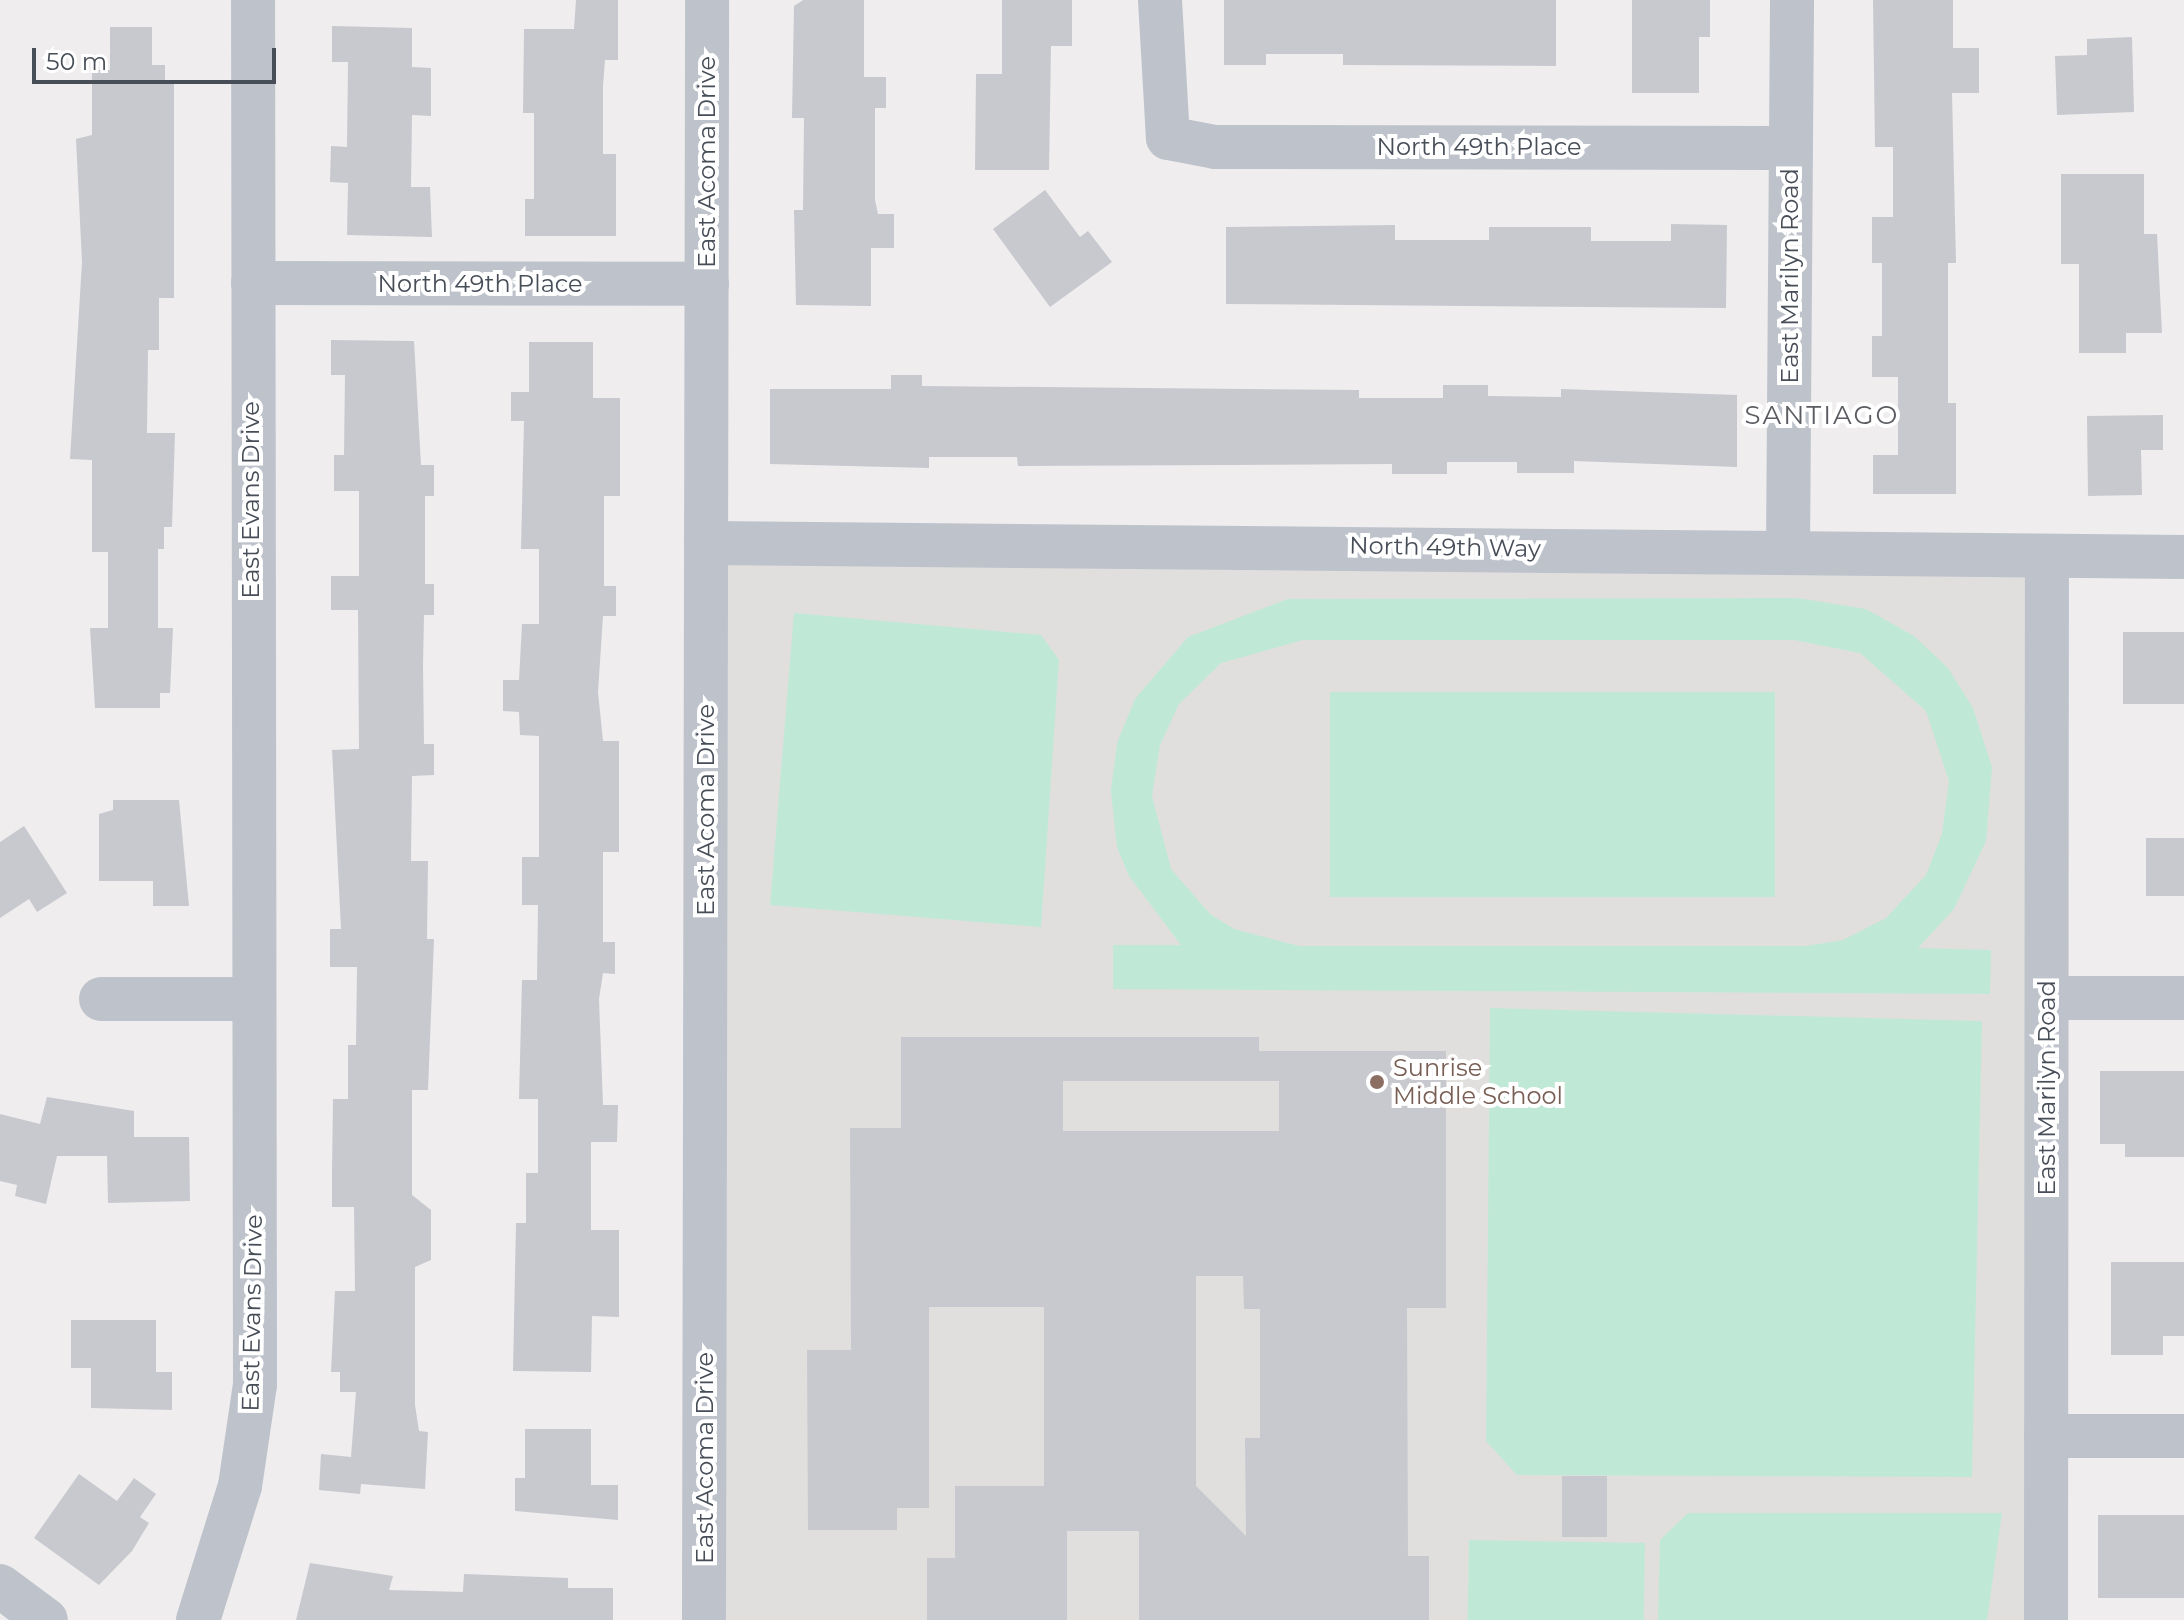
<!DOCTYPE html>
<style>
body{margin:0}
#map{position:relative;width:2184px;height:1620px;overflow:hidden;background:#efeded;font-family:Montserrat,sans-serif}
div>[style]{position:absolute}
[style*='--x']{left:calc(var(--x)*1px);top:calc(var(--y)*1px);width:calc(var(--w)*1px);rotate:calc(var(--a)*1deg)}
.education>*{inset:0;background:#e0dfde;transform-origin:0 0}
.green>*{inset:0;background:#bfe9d6;transform-origin:0 0}
.building>*{inset:0;background:#c7c9cf;transform-origin:0 0}
.minor>*{height:44px;margin:-22px;padding:0 22px;transform-origin:22px;border-radius:22px;background:#bdc2cb}
.dots>*{width:22px;height:22px;translate:-50% -50%;box-sizing:border-box;border:4px solid #fff;border-radius:50%}
span{translate:-50% -50%;white-space:nowrap;text-align:center;line-height:1.15;-webkit-text-stroke:8px #fff;paint-order:stroke}
.street-label{font-size:24px;color:#474e58}
.education-label{font-size:24px;color:#785e54}
.left{translate:0 -50%;text-align:left}
.neighbourhood-label{font-size:26px;color:#5a5c61;letter-spacing:2px}
.scale{position:absolute;left:32px;top:48px;width:244px;height:36px;box-sizing:border-box;border:4px solid #474e58;border-top:0;padding-left:10px;font-size:24px;line-height:28px;white-space:nowrap;color:#474e58;-webkit-text-stroke:6px #fff;paint-order:stroke}
</style>
<div id="map">
<div class="education">
<i style="left:706px;top:543px;width:1341px;height:1077px;rotate:1deg"></i>
</div>
<div class="green">
<i style="clip-path:polygon(evenodd,1797px 598px,1866px 609px,1914px 636px,1948px 668px,1973px 708px,1992px 767px,1986px 841px,1954px 909px,1918px 948px,1991px 950px,1990px 994px,1113px 989px,1113px 945px,1181px 945px,1129px 876px,1117px 847px,1111px 791px,1117px 743px,1135px 699px,1188px 637px,1288px 599px,1797px 598px,1303px 640px,1794px 640px,1860px 653px,1926px 711px,1949px 781px,1942px 834px,1926px 875px,1886px 918px,1843px 940px,1806px 946px,1299px 946px,1234px 929px,1210px 914px,1171px 869px,1152px 796px,1160px 745px,1179px 704px,1221px 663px,1303px 640px)"></i>
<i style="clip-path:polygon(794px 613px,1041px 635px,1059px 660px,1041px 927px,770px 905px)"></i>
<i style="left:1330px;top:692px;width:445px;height:205px"></i>
<i style="clip-path:polygon(1490px 1008px,1982px 1021px,1972px 1477px,1517px 1475px,1486px 1441px)"></i>
<i style="clip-path:polygon(1688px 1513px,2002px 1513px,1987px 1620px,1658px 1620px,1660px 1540px)"></i>
<i style="left:1469px;top:1540px;width:176px;height:80px;rotate:1deg"></i>
</div>
<div class="building">
<i style="clip-path:polygon(576px 0,618px 0,618px 60px,605px 60px,603px 86px,603px 154px,616px 154px,616px 236px,525px 236px,525px 199px,534px 199px,534px 113px,523px 113px,524px 29px,574px 29px)"></i>
<i style="clip-path:polygon(803px 0,864px 0,864px 77px,886px 77px,886px 108px,875px 108px,875px 200px,878px 214px,894px 214px,894px 248px,871px 248px,871px 306px,796px 305px,794px 210px,803px 210px,804px 118px,792px 118px,794px 6px)"></i>
<i style="clip-path:polygon(1002px 0,1072px 0,1072px 46px,1051px 46px,1049px 170px,975px 170px,976px 74px,1002px 74px)"></i>
<i style="clip-path:polygon(1224px 0,1556px 0,1556px 66px,1343px 65px,1343px 54px,1266px 54px,1266px 65px,1224px 65px)"></i>
<i style="clip-path:polygon(1632px 0,1710px 0,1710px 37px,1699px 37px,1699px 93px,1632px 93px)"></i>
<i style="clip-path:polygon(1873px 0,1953px 0,1953px 48px,1979px 48px,1979px 93px,1952px 93px,1956px 263px,1948px 263px,1948px 403px,1956px 403px,1956px 494px,1873px 494px,1873px 455px,1898px 455px,1898px 377px,1872px 377px,1872px 336px,1882px 336px,1882px 263px,1872px 263px,1872px 217px,1893px 217px,1893px 147px,1875px 147px)"></i>
<i style="clip-path:polygon(332px 26px,412px 28px,412px 67px,431px 68px,431px 116px,412px 115px,411px 187px,430px 187px,432px 237px,347px 235px,348px 183px,330px 182px,331px 146px,347px 147px,348px 62px,332px 62px)"></i>
<i style="clip-path:polygon(110px 27px,152px 27px,152px 65px,165px 65px,165px 80px,174px 80px,174px 298px,159px 298px,159px 350px,148px 350px,147px 433px,175px 433px,172px 527px,164px 527px,164px 549px,158px 549px,158px 628px,173px 628px,170px 693px,160px 693px,160px 708px,95px 708px,90px 628px,108px 628px,108px 552px,92px 552px,92px 460px,70px 459px,82px 262px,76px 139px,92px 135px,92px 70px,110px 70px)"></i>
<i style="clip-path:polygon(2132px 37px,2134px 112px,2057px 115px,2055px 56px,2087px 55px,2087px 39px)"></i>
<i style="clip-path:polygon(2061px 174px,2144px 174px,2144px 234px,2157px 234px,2162px 333px,2126px 333px,2126px 353px,2079px 353px,2079px 264px,2061px 264px)"></i>
<i style="clip-path:polygon(1045px 190px,1080px 237px,1088px 231px,1112px 262px,1050px 307px,993px 229px)"></i>
<i style="clip-path:polygon(1671px 224px,1727px 225px,1726px 308px,1226px 304px,1226px 227px,1395px 225px,1395px 240px,1489px 240px,1489px 227px,1591px 227px,1591px 241px,1671px 241px)"></i>
<i style="clip-path:polygon(331px 340px,414px 341px,421px 465px,434px 465px,434px 496px,425px 496px,425px 584px,434px 584px,434px 615px,424px 615px,423px 665px,424px 744px,434px 744px,434px 775px,412px 776px,411px 861px,428px 861px,427px 939px,434px 939px,428px 1090px,412px 1090px,412px 1195px,431px 1210px,431px 1260px,415px 1267px,415px 1405px,419px 1431px,428px 1432px,425px 1489px,361px 1484px,360px 1494px,319px 1490px,321px 1454px,351px 1457px,356px 1392px,340px 1392px,340px 1372px,331px 1372px,335px 1291px,355px 1291px,354px 1207px,332px 1207px,332px 1172px,333px 1099px,348px 1099px,348px 1045px,356px 1045px,357px 967px,330px 967px,330px 929px,341px 929px,332px 750px,359px 749px,358px 610px,331px 610px,331px 576px,359px 576px,359px 491px,334px 491px,334px 455px,344px 455px,345px 375px,331px 375px)"></i>
<i style="clip-path:polygon(529px 342px,593px 342px,593px 398px,620px 398px,620px 496px,604px 496px,604px 586px,616px 586px,616px 616px,603px 616px,598px 692px,603px 741px,619px 741px,619px 852px,603px 852px,603px 942px,615px 942px,615px 974px,603px 973px,599px 999px,603px 1105px,618px 1105px,617px 1142px,591px 1142px,591px 1230px,619px 1230px,619px 1317px,592px 1316px,591px 1372px,513px 1371px,516px 1223px,526px 1223px,526px 1173px,538px 1173px,538px 1099px,519px 1099px,522px 980px,537px 980px,538px 905px,522px 905px,522px 857px,539px 857px,539px 736px,520px 735px,519px 712px,503px 711px,503px 680px,519px 680px,522px 624px,539px 624px,539px 549px,521px 549px,524px 421px,511px 421px,511px 392px,529px 392px)"></i>
<i style="clip-path:polygon(891px 375px,922px 375px,922px 386px,1359px 390px,1359px 398px,1443px 398px,1443px 385px,1488px 385px,1488px 396px,1561px 397px,1561px 389px,1737px 395px,1737px 467px,1574px 461px,1574px 473px,1517px 473px,1517px 462px,1447px 462px,1447px 474px,1392px 474px,1392px 464px,1018px 466px,1017px 457px,929px 457px,929px 468px,770px 464px,770px 389px,891px 389px)"></i>
<i style="clip-path:polygon(2163px 415px,2163px 450px,2141px 450px,2142px 495px,2088px 496px,2087px 416px)"></i>
<i style="left:2123px;top:632px;width:61px;height:72px"></i>
<i style="clip-path:polygon(113px 800px,179px 800px,189px 906px,153px 906px,153px 881px,99px 881px,99px 814px,113px 810px)"></i>
<i style="clip-path:polygon(24px 826px,67px 893px,37px 912px,29px 899px,0 918px,0 842px)"></i>
<i style="left:2146px;top:838px;width:38px;height:58px"></i>
<i style="clip-path:polygon(evenodd,901px 1037px,1259px 1037px,1259px 1051px,1446px 1051px,1446px 1308px,1407px 1308px,1408px 1556px,1429px 1556px,1429px 1620px,1139px 1620px,1139px 1531px,1067px 1531px,1067px 1620px,927px 1620px,927px 1558px,955px 1558px,955px 1486px,1044px 1486px,1044px 1307px,929px 1307px,929px 1508px,897px 1508px,897px 1530px,808px 1530px,807px 1350px,851px 1350px,850px 1128px,901px 1128px,901px 1037px,1063px 1081px,1279px 1081px,1279px 1131px,1063px 1131px,1063px 1081px,901px 1037px,1196px 1276px,1243px 1276px,1244px 1309px,1260px 1309px,1260px 1438px,1245px 1438px,1246px 1536px,1196px 1486px,1196px 1276px)"></i>
<i style="clip-path:polygon(2100px 1071px,2184px 1071px,2184px 1157px,2125px 1157px,2125px 1144px,2100px 1144px)"></i>
<i style="clip-path:polygon(47px 1097px,134px 1111px,134px 1137px,189px 1137px,190px 1201px,108px 1203px,107px 1156px,57px 1156px,46px 1204px,15px 1196px,17px 1185px,0 1181px,0 1114px,40px 1124px)"></i>
<i style="clip-path:polygon(2111px 1262px,2184px 1262px,2184px 1336px,2163px 1336px,2163px 1355px,2111px 1355px)"></i>
<i style="clip-path:polygon(71px 1320px,156px 1320px,156px 1372px,172px 1372px,172px 1410px,91px 1408px,91px 1368px,71px 1368px)"></i>
<i style="clip-path:polygon(525px 1429px,591px 1429px,591px 1485px,618px 1485px,618px 1520px,515px 1511px,515px 1478px,525px 1478px)"></i>
<i style="clip-path:polygon(79px 1474px,117px 1501px,134px 1478px,156px 1494px,140px 1517px,149px 1523px,132px 1551px,99px 1585px,34px 1538px)"></i>
<i style="left:1562px;top:1476px;width:45px;height:61px"></i>
<i style="left:2098px;top:1515px;width:86px;height:83px"></i>
<i style="clip-path:polygon(310px 1563px,393px 1576px,389px 1590px,463px 1592px,464px 1574px,568px 1578px,568px 1588px,613px 1588px,613px 1620px,296px 1620px)"></i>
</div>
<div class="minor">
<i style="--x:1160;--y:0;--w:138;--a:86.7"></i>
<i style="--x:1168;--y:138;--w:48;--a:10.8"></i>
<i style="--x:1215;--y:147;--w:576;--a:0.1"></i>
<i style="--x:253;--y:283;--w:454;--a:0.1"></i>
<i style="--x:706;--y:543;--w:1478;--a:0.54"></i>
<i style="--x:1788;--y:551;--w:551;--a:-89.58"></i>
<i style="--x:2047;--y:998;--w:137;--a:0"></i>
<i style="--x:101;--y:999;--w:151;--a:0"></i>
<i style="--x:2046;--y:1436;--w:138;--a:0"></i>
<i style="--x:0;--y:1586;--w:57;--a:36.5"></i>
<i style="--x:198;--y:1620;--w:140;--a:-72.6"></i>
<i style="--x:240;--y:1486;--w:102;--a:-81.6"></i>
<i style="--x:255;--y:1385;--w:1385;--a:-90.08"></i>
<i style="--x:704;--y:1620;--w:1620;--a:-89.89"></i>
<i style="--x:2046;--y:1620;--w:1064;--a:-89.95"></i>
</div>
<div class="dots">
<i style="left:1377px;top:1082px;background:#8d6e63"></i>
</div>
<div class="street-label">
<span style="left:1479px;top:147px">North 49th Place</span>
<span style="left:707px;top:162px;rotate:-90deg">East Acoma Drive</span>
<span style="left:1790px;top:276px;rotate:-90deg">East Marilyn Road</span>
<span style="left:480px;top:284px">North 49th Place</span>
<span style="left:251px;top:500px;rotate:-90deg">East Evans Drive</span>
<span style="left:1445px;top:547px;rotate:1deg">North 49th Way</span>
<span style="left:706px;top:810px;rotate:-90deg">East Acoma Drive</span>
<span style="left:2047px;top:1088px;rotate:-90deg">East Marilyn Road</span>
<span style="left:252px;top:1313px;rotate:-89deg">East Evans Drive</span>
<span style="left:705px;top:1458px;rotate:-90deg">East Acoma Drive</span>
</div>
<div class="education-label">
<span class="left" style="left:1393px;top:1082px">Sunrise<br>Middle School</span>
</div>
<div class="neighbourhood-label">
<span style="left:1822px;top:416px">SANTIAGO</span>
</div>
<div class="scale">50 m</div>
</div>
